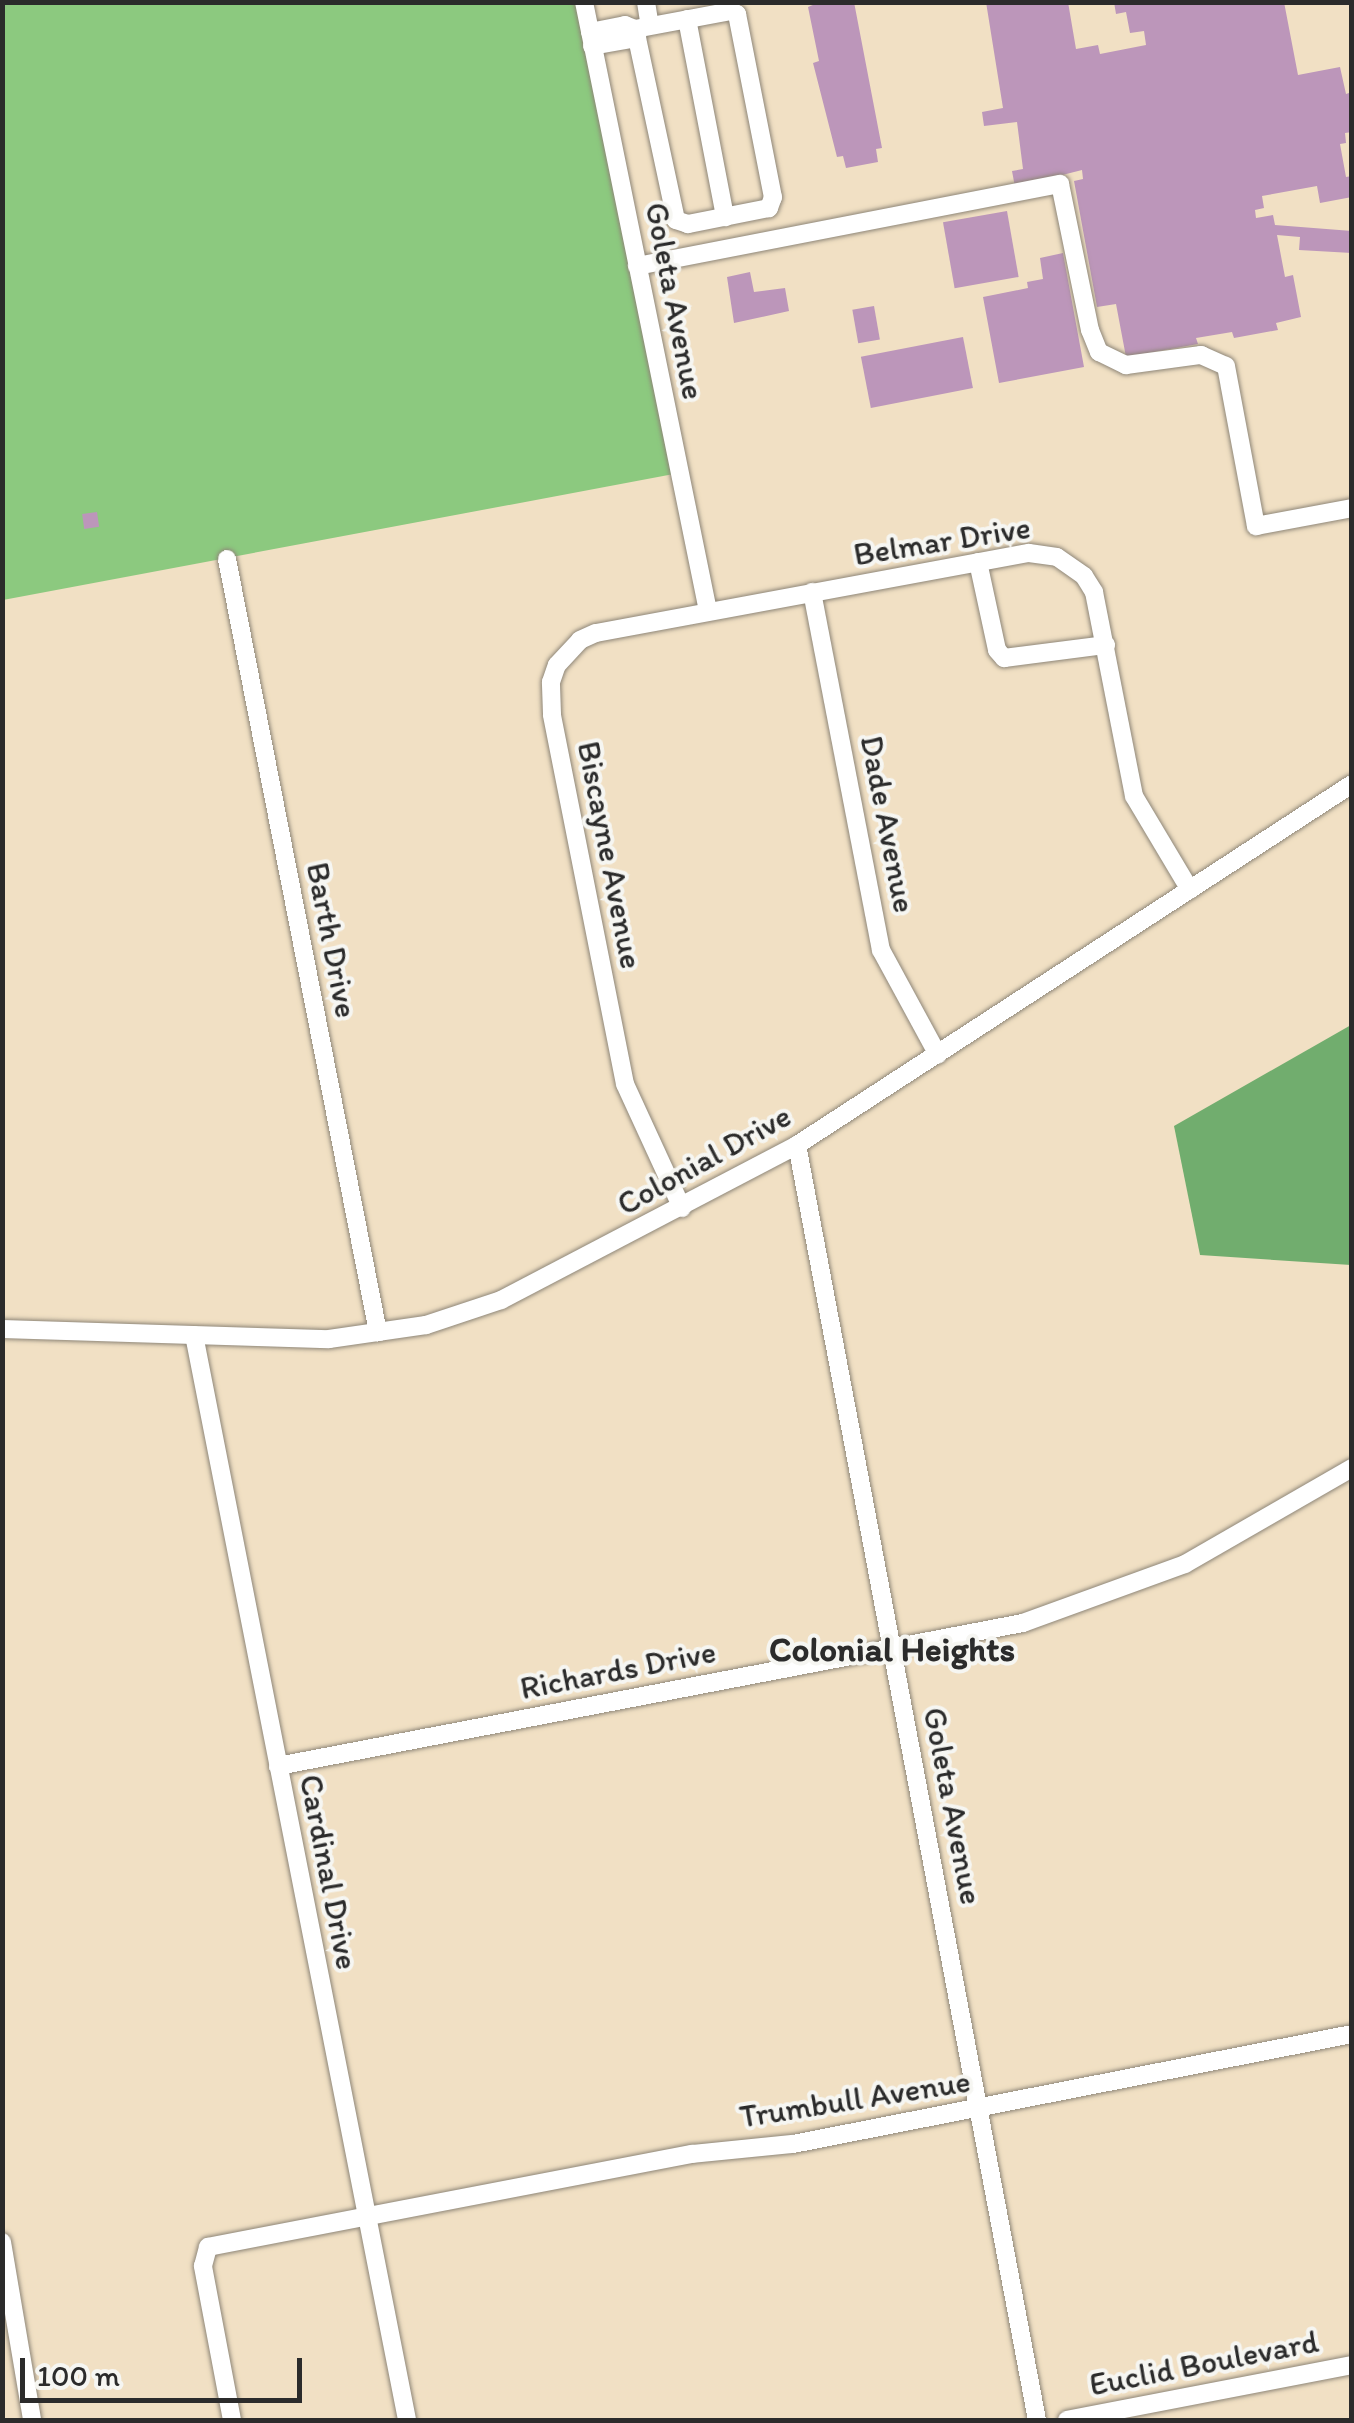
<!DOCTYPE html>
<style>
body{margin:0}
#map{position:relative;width:1354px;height:2423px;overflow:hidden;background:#f1e0c4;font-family:Itim,sans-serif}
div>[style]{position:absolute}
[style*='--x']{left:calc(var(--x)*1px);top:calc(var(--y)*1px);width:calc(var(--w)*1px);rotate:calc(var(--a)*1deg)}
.green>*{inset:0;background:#8cc97f}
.forest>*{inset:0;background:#71ad6e}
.building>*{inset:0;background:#bc96ba;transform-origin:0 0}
.roads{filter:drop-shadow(0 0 2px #8e8678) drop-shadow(0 0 2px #8e8678)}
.minor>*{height:18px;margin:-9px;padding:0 9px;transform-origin:9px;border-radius:9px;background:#fff}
span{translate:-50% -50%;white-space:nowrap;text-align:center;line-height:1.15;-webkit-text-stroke:8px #f6f6f2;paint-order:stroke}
.street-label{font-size:32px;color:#2b2b2b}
.neighbourhood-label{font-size:35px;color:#2b2b2b;font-weight:700}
.frame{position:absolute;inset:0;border:5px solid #2b2b2b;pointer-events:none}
.scale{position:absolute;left:20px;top:2358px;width:282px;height:45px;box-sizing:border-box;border:5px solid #2b2b2b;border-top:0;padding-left:12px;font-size:30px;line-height:35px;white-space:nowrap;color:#2b2b2b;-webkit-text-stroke:8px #f6f6f2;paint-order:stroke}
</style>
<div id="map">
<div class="green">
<i style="clip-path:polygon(2px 3px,584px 3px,679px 473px,3px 600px)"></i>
</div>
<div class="forest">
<i style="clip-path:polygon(1351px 1025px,1351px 1265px,1200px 1255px,1174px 1126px)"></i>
</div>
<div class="building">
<i style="clip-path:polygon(820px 2px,854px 2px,882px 148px,876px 149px,878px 162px,846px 168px,843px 156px,837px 157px,813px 63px,819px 61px,808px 7px)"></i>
<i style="clip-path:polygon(986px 2px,1068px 2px,1076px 49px,1098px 45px,1100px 54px,1146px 45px,1144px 31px,1130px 33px,1126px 12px,1116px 14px,1114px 2px,1284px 2px,1298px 75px,1340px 67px,1346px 94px,1352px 92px,1352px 132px,1345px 133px,1346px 143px,1340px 144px,1346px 177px,1352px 176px,1352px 197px,1320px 203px,1317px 186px,1262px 196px,1264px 208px,1255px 210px,1256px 218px,1273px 215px,1275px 225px,1352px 231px,1352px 253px,1299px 250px,1300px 237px,1277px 235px,1285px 277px,1293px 275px,1301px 317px,1276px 323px,1278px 330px,1234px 338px,1232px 332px,1196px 338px,1198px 344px,1126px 357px,1116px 304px,1097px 307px,1074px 181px,1083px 179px,1082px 170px,1015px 187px,1012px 171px,1023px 169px,1017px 122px,984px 126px,982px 112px,1003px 108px)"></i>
<i style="left:1007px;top:211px;width:67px;height:65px;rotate:80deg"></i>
<i style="clip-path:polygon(1063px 253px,1084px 367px,999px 383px,983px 297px,1028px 288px,1027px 282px,1043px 279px,1040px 258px)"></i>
<i style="clip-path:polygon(750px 272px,754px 292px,785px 288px,789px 311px,734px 323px,727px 277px)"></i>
<i style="left:874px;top:306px;width:34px;height:22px;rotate:80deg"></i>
<i style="left:963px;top:337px;width:52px;height:104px;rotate:79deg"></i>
<i style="left:97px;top:512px;width:15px;height:15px;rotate:82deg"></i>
</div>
<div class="roads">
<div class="minor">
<i style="--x:584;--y:2;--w:621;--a:78.49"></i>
<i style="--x:646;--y:2;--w:24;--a:81"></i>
<i style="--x:687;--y:19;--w:202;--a:79.1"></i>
<i style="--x:590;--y:32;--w:36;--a:-11"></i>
<i style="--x:625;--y:25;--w:11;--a:22"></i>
<i style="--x:635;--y:29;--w:98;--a:-10.6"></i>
<i style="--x:731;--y:11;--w:7;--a:27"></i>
<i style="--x:737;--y:14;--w:187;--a:78.9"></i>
<i style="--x:773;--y:197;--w:12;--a:110"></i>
<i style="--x:769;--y:208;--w:83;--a:168.8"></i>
<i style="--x:688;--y:224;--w:13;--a:-162"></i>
<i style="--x:676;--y:220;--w:195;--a:-102.1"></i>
<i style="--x:592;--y:46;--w:46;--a:-10.1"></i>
<i style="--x:637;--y:266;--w:431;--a:-11"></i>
<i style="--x:1060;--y:184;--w:149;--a:78.4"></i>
<i style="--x:1090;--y:330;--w:24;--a:68"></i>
<i style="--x:1099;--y:352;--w:30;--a:26"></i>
<i style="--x:1126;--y:365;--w:76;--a:-7.6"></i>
<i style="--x:1201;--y:355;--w:27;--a:24"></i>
<i style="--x:1226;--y:366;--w:163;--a:79.4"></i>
<i style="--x:1256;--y:526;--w:98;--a:-10.6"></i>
<i style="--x:227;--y:559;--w:788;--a:78.95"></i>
<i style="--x:978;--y:562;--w:90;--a:77.8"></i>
<i style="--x:997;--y:650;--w:11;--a:49"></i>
<i style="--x:1004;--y:658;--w:103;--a:-7.3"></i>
<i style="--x:812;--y:592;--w:365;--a:79.1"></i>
<i style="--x:881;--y:950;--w:119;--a:61.5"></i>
<i style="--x:797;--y:1145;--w:1297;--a:79.34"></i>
<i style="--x:682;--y:1208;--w:136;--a:-114.7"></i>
<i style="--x:625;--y:1084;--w:377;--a:-101.2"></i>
<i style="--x:552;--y:714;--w:32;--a:-92"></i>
<i style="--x:551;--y:682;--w:18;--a:-71"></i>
<i style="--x:557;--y:665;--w:34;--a:-47"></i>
<i style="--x:580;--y:640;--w:17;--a:-24"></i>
<i style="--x:596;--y:633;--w:440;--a:-10.5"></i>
<i style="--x:1029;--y:553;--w:28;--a:8"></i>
<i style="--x:1057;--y:557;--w:33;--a:35"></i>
<i style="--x:1084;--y:576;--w:19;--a:58"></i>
<i style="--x:1094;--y:592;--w:208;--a:78.9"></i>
<i style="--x:1134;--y:796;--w:109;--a:59.2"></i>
<i style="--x:2;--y:1329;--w:327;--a:1.8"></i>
<i style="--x:329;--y:1339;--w:98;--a:-8.2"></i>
<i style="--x:426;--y:1325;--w:79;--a:-18.4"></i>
<i style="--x:501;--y:1300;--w:334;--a:-27.6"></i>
<i style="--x:797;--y:1145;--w:662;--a:-33.04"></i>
<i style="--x:194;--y:1335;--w:1106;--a:78.89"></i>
<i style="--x:278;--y:1766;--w:759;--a:-10.87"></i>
<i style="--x:1023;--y:1623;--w:172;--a:-20"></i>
<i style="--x:1185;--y:1564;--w:193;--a:-29.9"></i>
<i style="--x:2;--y:2242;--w:181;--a:80.4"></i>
<i style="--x:232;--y:2420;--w:157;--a:-100.7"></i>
<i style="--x:203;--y:2266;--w:20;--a:-75"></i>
<i style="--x:208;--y:2247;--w:493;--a:-10.9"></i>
<i style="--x:692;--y:2154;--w:101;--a:-5.7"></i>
<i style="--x:793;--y:2144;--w:570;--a:-11.13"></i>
<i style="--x:1067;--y:2420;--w:290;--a:-10.9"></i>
</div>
</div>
<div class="street-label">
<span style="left:675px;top:301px;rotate:79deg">Goleta Avenue</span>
<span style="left:942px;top:541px;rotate:-9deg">Belmar Drive</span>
<span style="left:888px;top:824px;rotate:79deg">Dade Avenue</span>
<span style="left:610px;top:855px;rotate:79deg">Biscayne Avenue</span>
<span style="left:332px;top:940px;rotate:79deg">Barth Drive</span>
<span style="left:704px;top:1160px;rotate:-29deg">Colonial Drive</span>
<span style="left:618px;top:1670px;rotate:-11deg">Richards Drive</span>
<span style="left:953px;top:1806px;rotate:79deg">Goleta Avenue</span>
<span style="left:329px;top:1872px;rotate:79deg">Cardinal Drive</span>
<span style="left:855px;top:2099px;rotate:-9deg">Trumbull Avenue</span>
<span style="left:1204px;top:2363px;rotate:-11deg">Euclid Boulevard</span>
</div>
<div class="neighbourhood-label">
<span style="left:892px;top:1649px">Colonial Heights</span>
</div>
<div class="frame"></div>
<div class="scale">100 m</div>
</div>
